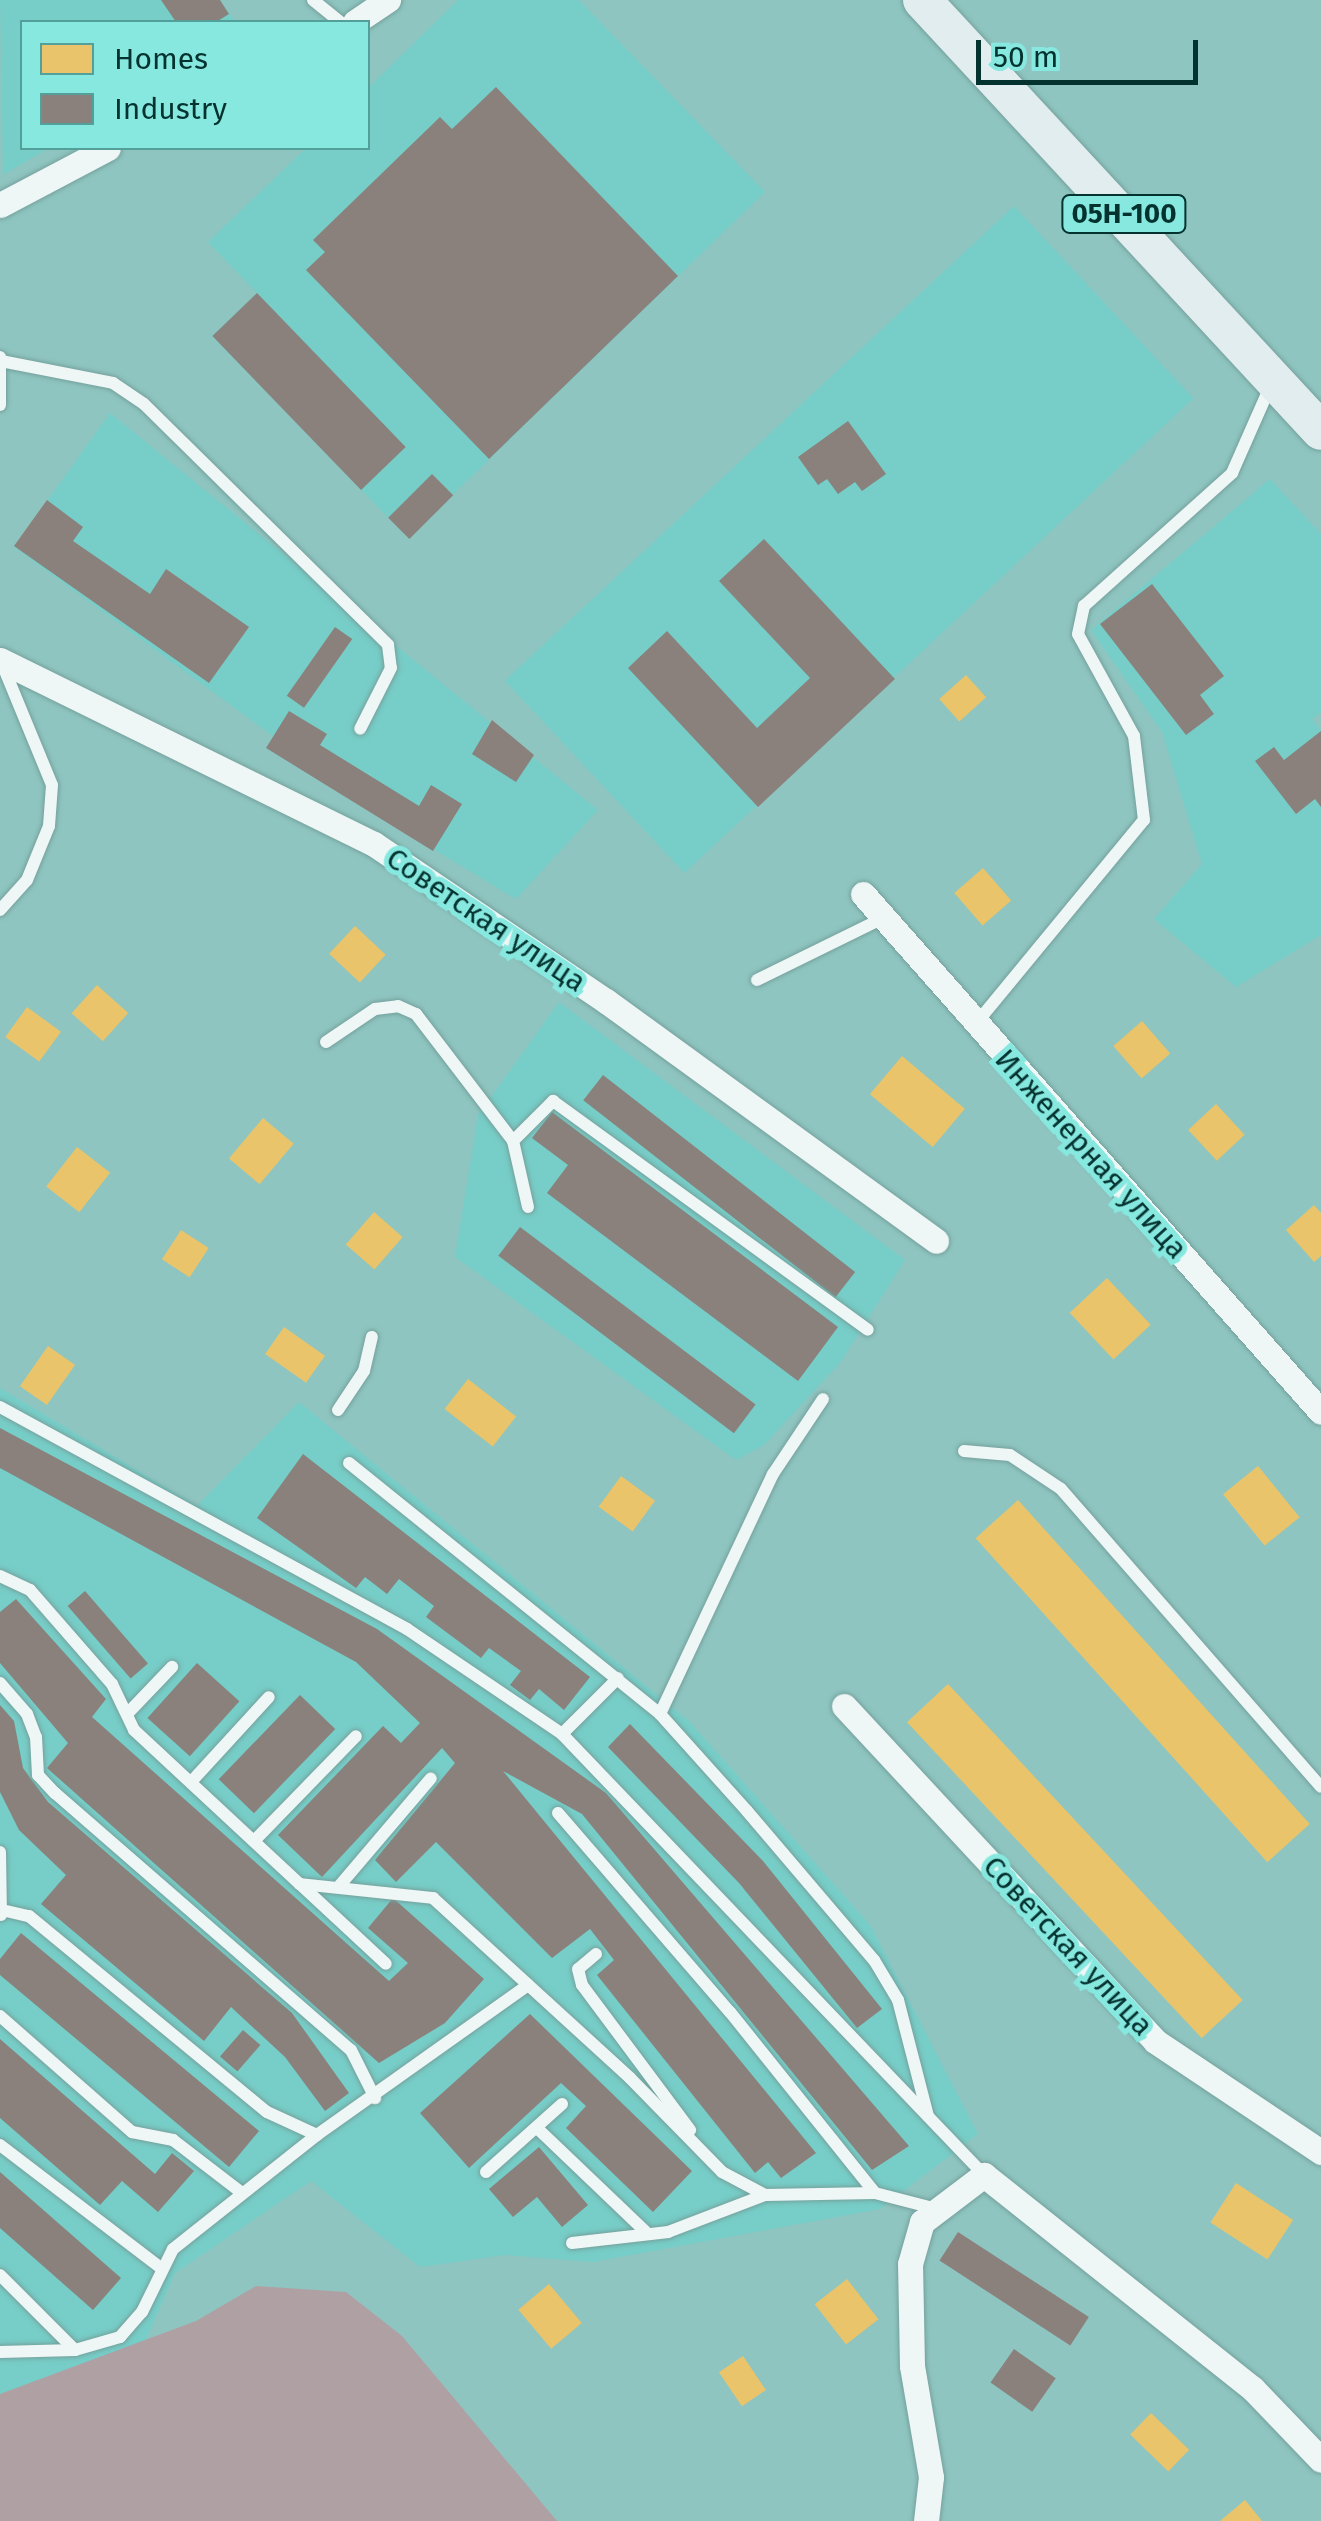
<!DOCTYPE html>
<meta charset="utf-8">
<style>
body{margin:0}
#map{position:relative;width:1321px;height:2521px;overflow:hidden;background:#8fc5c0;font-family:"Fira Sans",sans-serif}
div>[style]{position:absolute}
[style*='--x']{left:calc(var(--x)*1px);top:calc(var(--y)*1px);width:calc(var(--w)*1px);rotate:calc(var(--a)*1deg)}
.built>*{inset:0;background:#77cdc7;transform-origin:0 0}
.forest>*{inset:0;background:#afa0a4}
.homes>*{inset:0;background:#e9c46a;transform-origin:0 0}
.industry>*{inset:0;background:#8a817c;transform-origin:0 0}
.roads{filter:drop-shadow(0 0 2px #75a19d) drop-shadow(0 0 2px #75a19d)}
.lane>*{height:12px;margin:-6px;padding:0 6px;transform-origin:6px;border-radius:6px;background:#eef6f6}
.street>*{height:25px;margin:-12.5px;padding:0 12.5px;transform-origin:12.5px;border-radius:12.5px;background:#eef6f6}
.primary>*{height:38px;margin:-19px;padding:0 19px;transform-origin:19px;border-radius:19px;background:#e2edef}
span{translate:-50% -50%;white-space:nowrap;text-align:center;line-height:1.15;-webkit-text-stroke:10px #87e8e0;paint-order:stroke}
.shield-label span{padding:2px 8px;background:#87e8e0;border:2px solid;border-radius:8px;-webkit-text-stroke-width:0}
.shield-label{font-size:28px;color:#04322f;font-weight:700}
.street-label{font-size:30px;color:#04322f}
.legend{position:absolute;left:20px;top:20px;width:350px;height:130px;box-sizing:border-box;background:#87e8e0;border:2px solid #539f99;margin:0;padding:12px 18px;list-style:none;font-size:30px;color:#04322f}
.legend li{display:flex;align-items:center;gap:20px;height:50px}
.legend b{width:50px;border:2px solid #539f99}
.scale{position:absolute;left:976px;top:40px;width:222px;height:45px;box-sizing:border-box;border:5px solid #04322f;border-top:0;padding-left:12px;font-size:30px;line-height:35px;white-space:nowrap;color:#04322f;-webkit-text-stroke:8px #87e8e0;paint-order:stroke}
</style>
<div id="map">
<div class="built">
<i style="clip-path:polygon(0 0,220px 0,236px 22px,22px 22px,22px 148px,49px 148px,3px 175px)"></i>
<i style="clip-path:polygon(458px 0,579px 0,765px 192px,408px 538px,212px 336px,257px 293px,208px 242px,306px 148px,368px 148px,368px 88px)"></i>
<i style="left:1014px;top:206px;width:263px;height:696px;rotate:47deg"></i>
<i style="clip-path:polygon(110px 413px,598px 810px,516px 899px,266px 748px,273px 736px,14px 547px)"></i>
<i style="clip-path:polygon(1270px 479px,1321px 534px,1321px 712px,1312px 719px,1321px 731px,1321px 935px,1236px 987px,1154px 919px,1202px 864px,1162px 732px,1091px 630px)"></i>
<i style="clip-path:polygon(559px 1002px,905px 1260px,840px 1363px,764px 1445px,736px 1460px,455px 1257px,478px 1115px)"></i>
<i style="clip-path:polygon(0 1388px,197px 1506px,299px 1402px,689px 1721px,870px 1925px,978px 2134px,880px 2209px,593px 2262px,506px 2255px,420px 2267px,311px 2181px,175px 2273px,145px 2342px,0 2418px)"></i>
</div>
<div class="forest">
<i style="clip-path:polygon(256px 2286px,346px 2292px,402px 2336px,557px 2521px,0 2521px,0 2394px,196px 2321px)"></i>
</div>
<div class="homes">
<i style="left:966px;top:675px;width:30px;height:36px;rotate:48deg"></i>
<i style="left:983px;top:868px;width:43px;height:38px;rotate:49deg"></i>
<i style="left:355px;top:926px;width:42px;height:38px;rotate:43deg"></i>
<i style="left:97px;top:985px;width:42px;height:38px;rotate:42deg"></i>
<i style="left:27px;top:1007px;width:42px;height:37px;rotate:36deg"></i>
<i style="left:1142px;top:1021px;width:43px;height:38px;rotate:49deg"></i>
<i style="left:902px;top:1056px;width:82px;height:50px;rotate:40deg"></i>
<i style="left:1216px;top:1104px;width:42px;height:38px;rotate:47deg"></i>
<i style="left:263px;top:1118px;width:40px;height:53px;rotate:40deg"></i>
<i style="left:77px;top:1147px;width:42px;height:50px;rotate:38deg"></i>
<i style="clip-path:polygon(1314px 1205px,1321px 1213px,1321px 1256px,1314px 1262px,1286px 1230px)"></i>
<i style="left:374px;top:1212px;width:38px;height:43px;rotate:41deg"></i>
<i style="left:181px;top:1230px;width:33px;height:35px;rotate:33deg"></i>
<i style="left:1107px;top:1278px;width:64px;height:51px;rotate:47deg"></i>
<i style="left:284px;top:1327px;width:50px;height:33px;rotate:35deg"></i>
<i style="left:48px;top:1346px;width:33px;height:49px;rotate:35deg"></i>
<i style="left:468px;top:1379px;width:61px;height:38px;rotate:38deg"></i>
<i style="left:1258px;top:1466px;width:66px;height:45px;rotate:51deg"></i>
<i style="left:621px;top:1476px;width:42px;height:38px;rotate:36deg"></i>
<i style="left:1018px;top:1500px;width:436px;height:57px;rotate:48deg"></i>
<i style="left:948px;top:1684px;width:432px;height:56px;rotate:47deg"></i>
<i style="left:1236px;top:2183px;width:68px;height:47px;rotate:33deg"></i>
<i style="left:847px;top:2279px;width:51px;height:41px;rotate:52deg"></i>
<i style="left:549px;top:2284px;width:51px;height:40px;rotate:50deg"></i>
<i style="left:743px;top:2356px;width:41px;height:29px;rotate:56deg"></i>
<i style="left:1151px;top:2413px;width:53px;height:30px;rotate:44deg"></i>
<i style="clip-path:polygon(1245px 2500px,1262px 2521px,1220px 2521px)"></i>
</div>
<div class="industry">
<i style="clip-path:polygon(161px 0,220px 0,229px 14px,216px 22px,176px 22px)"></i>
<i style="clip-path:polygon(496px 87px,678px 276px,489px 459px,306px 270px,325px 252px,313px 240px,440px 117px,452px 129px)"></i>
<i style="left:257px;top:293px;width:214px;height:62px;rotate:46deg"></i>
<i style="clip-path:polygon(848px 421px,886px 474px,862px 491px,855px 482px,838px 494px,827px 479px,818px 485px,798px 457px)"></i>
<i style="left:432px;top:474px;width:30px;height:62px;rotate:45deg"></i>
<i style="clip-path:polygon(47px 500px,83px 527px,73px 541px,150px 594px,166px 569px,249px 627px,209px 683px,14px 546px)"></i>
<i style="clip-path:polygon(764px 539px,895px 679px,758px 807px,628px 668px,667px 631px,757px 728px,810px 678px,719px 581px)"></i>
<i style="clip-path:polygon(1152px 584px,1224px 676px,1200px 695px,1214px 714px,1186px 735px,1100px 624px)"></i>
<i style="left:335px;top:627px;width:21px;height:84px;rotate:35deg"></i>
<i style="clip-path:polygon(289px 711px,327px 734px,320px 745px,419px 806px,431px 785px,462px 804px,433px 851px,266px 748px)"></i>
<i style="clip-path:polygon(492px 720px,534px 755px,516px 782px,472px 754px)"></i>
<i style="clip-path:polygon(1321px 731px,1321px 807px,1315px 799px,1296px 814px,1255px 761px,1274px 747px,1284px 760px)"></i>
<i style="left:603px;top:1075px;width:320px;height:32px;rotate:38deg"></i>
<i style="clip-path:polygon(552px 1112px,838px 1327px,798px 1381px,547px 1193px,568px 1165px,532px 1138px)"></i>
<i style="left:520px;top:1227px;width:295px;height:36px;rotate:37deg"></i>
<i style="clip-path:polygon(0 1428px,377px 1629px,606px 1793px,909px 2146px,872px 2170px,582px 1814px,503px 1771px,816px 2153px,781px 2178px,768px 2162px,755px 2173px,597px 1975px,614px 1960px,590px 1929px,552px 1958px,436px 1842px,396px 1882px,375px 1860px,455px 1763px,442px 1748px,322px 1877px,278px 1835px,383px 1726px,401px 1743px,420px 1723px,356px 1662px,0 1468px)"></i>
<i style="clip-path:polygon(303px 1454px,590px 1677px,564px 1710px,539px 1689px,530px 1700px,510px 1685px,521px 1671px,489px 1648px,481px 1658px,426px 1617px,434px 1606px,399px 1579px,387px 1594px,365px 1577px,356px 1588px,257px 1518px)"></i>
<i style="left:85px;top:1591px;width:96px;height:23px;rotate:49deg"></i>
<i style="clip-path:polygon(16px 1599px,106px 1699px,92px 1717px,389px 1981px,408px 1963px,368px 1928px,393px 1898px,484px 1979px,445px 2023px,379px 2063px,47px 1768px,68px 1743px,0 1663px,0 1612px)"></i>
<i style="left:197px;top:1663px;width:57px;height:74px;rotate:42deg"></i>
<i style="left:300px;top:1695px;width:49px;height:117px;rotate:44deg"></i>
<i style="clip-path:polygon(0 1705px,14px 1721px,23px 1768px,48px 1802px,292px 2013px,349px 2093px,325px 2111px,285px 2057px,231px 2007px,204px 2041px,41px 1904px,66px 1875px,19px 1830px,0 1792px)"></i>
<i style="clip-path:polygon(630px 1724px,763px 1861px,882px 2009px,857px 2028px,739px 1883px,608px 1747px)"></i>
<i style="clip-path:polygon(21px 1933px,259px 2131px,229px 2167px,0 1975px,0 1959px)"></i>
<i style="clip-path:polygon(530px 2014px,692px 2171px,653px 2212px,566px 2128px,586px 2106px,561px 2083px,469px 2168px,420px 2113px)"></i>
<i style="left:243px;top:2030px;width:23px;height:35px;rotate:41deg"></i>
<i style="clip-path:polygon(0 2039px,155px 2174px,172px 2153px,194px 2171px,158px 2212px,122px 2181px,100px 2205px,0 2118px)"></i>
<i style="clip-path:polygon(539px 2147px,588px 2205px,562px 2227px,537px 2197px,513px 2217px,489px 2189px)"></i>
<i style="clip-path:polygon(0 2172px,121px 2278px,93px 2310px,0 2228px)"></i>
<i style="left:958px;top:2232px;width:156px;height:34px;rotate:33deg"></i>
<i style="left:1014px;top:2349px;width:51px;height:41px;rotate:35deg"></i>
</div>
<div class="roads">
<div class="lane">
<i style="--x:313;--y:0;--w:35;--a:39"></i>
<i style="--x:0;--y:357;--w:48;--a:90"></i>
<i style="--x:1;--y:361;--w:114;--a:11.1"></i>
<i style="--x:113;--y:383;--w:37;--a:34"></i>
<i style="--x:144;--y:404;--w:343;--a:44.6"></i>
<i style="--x:388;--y:645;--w:23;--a:83"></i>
<i style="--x:391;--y:668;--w:68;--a:116.9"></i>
<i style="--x:0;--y:910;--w:40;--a:-48"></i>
<i style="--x:27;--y:880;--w:58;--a:-67.8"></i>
<i style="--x:49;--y:826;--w:41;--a:-85.8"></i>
<i style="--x:52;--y:785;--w:129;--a:-112.4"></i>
<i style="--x:757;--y:980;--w:140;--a:-26.2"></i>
<i style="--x:974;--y:1026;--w:267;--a:-50.5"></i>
<i style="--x:1144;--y:820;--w:85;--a:-96.8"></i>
<i style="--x:1134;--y:736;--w:116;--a:-118.8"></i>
<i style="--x:1078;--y:634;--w:29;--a:-78"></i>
<i style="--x:1084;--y:606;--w:199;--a:-41.9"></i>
<i style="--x:1232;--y:473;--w:94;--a:-66.2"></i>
<i style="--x:326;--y:1042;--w:59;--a:-34"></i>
<i style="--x:375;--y:1009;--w:23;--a:-7"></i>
<i style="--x:398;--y:1006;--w:20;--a:24"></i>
<i style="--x:416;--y:1014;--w:160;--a:52.6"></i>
<i style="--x:528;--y:1207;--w:68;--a:-102.8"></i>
<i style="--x:513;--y:1141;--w:57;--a:-45"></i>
<i style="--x:553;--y:1101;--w:389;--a:36"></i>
<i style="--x:0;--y:1407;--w:464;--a:28.6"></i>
<i style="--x:407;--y:1629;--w:187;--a:34.1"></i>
<i style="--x:562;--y:1734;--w:610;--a:46.26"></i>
<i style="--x:338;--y:1410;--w:47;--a:-56.3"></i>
<i style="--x:364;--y:1371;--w:35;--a:-77"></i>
<i style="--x:964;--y:1451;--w:46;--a:5"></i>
<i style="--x:1010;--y:1455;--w:61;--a:33.7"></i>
<i style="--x:1061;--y:1489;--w:395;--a:48.9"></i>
<i style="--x:349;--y:1463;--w:400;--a:38.9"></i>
<i style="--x:660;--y:1714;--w:130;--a:48.1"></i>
<i style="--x:747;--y:1811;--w:196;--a:49.6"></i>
<i style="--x:874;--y:1960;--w:47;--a:59"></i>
<i style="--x:898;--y:2000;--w:120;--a:75.5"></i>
<i style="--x:0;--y:1576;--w:33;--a:25"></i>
<i style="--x:30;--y:1590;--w:125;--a:48.9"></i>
<i style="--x:112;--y:1684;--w:51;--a:64.4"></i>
<i style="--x:134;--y:1730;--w:226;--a:42.9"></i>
<i style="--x:300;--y:1884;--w:134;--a:6"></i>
<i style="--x:433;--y:1898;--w:267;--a:42.4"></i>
<i style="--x:630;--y:2078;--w:132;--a:45.6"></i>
<i style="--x:722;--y:2172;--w:49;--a:28.1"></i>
<i style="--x:0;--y:1683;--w:41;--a:48.9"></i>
<i style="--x:27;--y:1714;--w:25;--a:69"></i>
<i style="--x:36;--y:1737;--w:38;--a:87"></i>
<i style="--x:38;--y:1775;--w:25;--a:47"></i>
<i style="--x:55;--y:1793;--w:392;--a:41"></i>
<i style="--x:351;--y:2050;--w:54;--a:63.4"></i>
<i style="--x:128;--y:1713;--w:64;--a:-46.3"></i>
<i style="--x:660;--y:1714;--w:265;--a:-64.8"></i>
<i style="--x:773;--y:1474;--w:90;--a:-56.3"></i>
<i style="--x:562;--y:1734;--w:79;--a:-45"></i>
<i style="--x:191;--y:1782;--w:115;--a:-47.5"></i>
<i style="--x:558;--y:1813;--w:263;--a:49.2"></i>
<i style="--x:730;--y:2012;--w:232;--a:51.3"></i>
<i style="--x:875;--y:2193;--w:64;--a:14.5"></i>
<i style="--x:254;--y:1841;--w:146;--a:-45.8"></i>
<i style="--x:0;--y:1852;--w:63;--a:89.1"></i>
<i style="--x:300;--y:1884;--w:117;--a:42.9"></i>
<i style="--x:340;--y:1885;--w:140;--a:-49.6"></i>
<i style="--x:2;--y:1910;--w:28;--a:13"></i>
<i style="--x:29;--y:1916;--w:308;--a:39.5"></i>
<i style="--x:267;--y:2112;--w:55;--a:24.7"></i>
<i style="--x:596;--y:1954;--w:23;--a:140"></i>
<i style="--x:578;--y:1969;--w:16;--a:76"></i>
<i style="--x:582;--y:1985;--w:181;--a:53.3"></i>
<i style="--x:0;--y:2016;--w:176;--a:41.3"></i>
<i style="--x:132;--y:2132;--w:42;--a:11"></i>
<i style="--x:173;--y:2140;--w:87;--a:37.5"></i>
<i style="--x:537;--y:2128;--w:153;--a:43.7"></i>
<i style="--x:0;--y:2145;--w:203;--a:37.4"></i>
<i style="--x:486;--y:2172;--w:102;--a:-41.8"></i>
<i style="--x:572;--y:2243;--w:97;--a:-6.5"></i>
<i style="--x:668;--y:2232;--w:104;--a:-20.9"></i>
<i style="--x:765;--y:2195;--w:110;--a:-1"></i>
<i style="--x:0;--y:2275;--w:106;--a:45"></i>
<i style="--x:0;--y:2352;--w:75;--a:-1.5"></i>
<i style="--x:75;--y:2350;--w:47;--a:-16.1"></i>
<i style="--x:120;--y:2337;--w:33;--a:-49"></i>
<i style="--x:142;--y:2312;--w:70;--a:-63.8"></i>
<i style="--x:173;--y:2249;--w:184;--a:-38.4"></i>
<i style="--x:317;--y:2135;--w:259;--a:-35.4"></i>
</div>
<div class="street">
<i style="--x:355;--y:22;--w:40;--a:-34"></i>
<i style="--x:0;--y:205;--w:122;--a:-27.8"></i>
<i style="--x:0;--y:660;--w:417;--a:26.2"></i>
<i style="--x:374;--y:844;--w:280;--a:34.1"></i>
<i style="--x:606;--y:1001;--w:408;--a:36"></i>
<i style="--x:863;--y:894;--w:691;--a:48.52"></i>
<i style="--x:844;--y:1706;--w:457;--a:47.1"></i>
<i style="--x:1155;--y:2041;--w:200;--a:33.8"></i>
<i style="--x:926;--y:2521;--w:44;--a:-83.5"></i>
<i style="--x:931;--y:2477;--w:113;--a:-99.7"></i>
<i style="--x:912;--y:2366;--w:102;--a:-91.1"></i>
<i style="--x:910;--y:2264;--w:44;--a:-74.1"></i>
<i style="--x:922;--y:2222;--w:78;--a:-37.2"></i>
<i style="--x:984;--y:2175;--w:344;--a:38.5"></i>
<i style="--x:1253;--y:2389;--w:98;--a:46.2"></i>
</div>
<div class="primary">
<i style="--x:922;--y:0;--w:587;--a:47.21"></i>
</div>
</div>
<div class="shield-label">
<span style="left:1124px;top:214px">05Н-100</span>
</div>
<div class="street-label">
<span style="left:486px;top:920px;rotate:34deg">Советская улица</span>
<span style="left:1091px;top:1154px;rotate:48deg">Инженерная улица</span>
<span style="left:1068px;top:1946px;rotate:47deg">Советская улица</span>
</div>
<ul class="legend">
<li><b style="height:28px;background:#e9c46a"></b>Homes</li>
<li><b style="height:28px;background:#8a817c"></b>Industry</li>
</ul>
<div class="scale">50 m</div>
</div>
